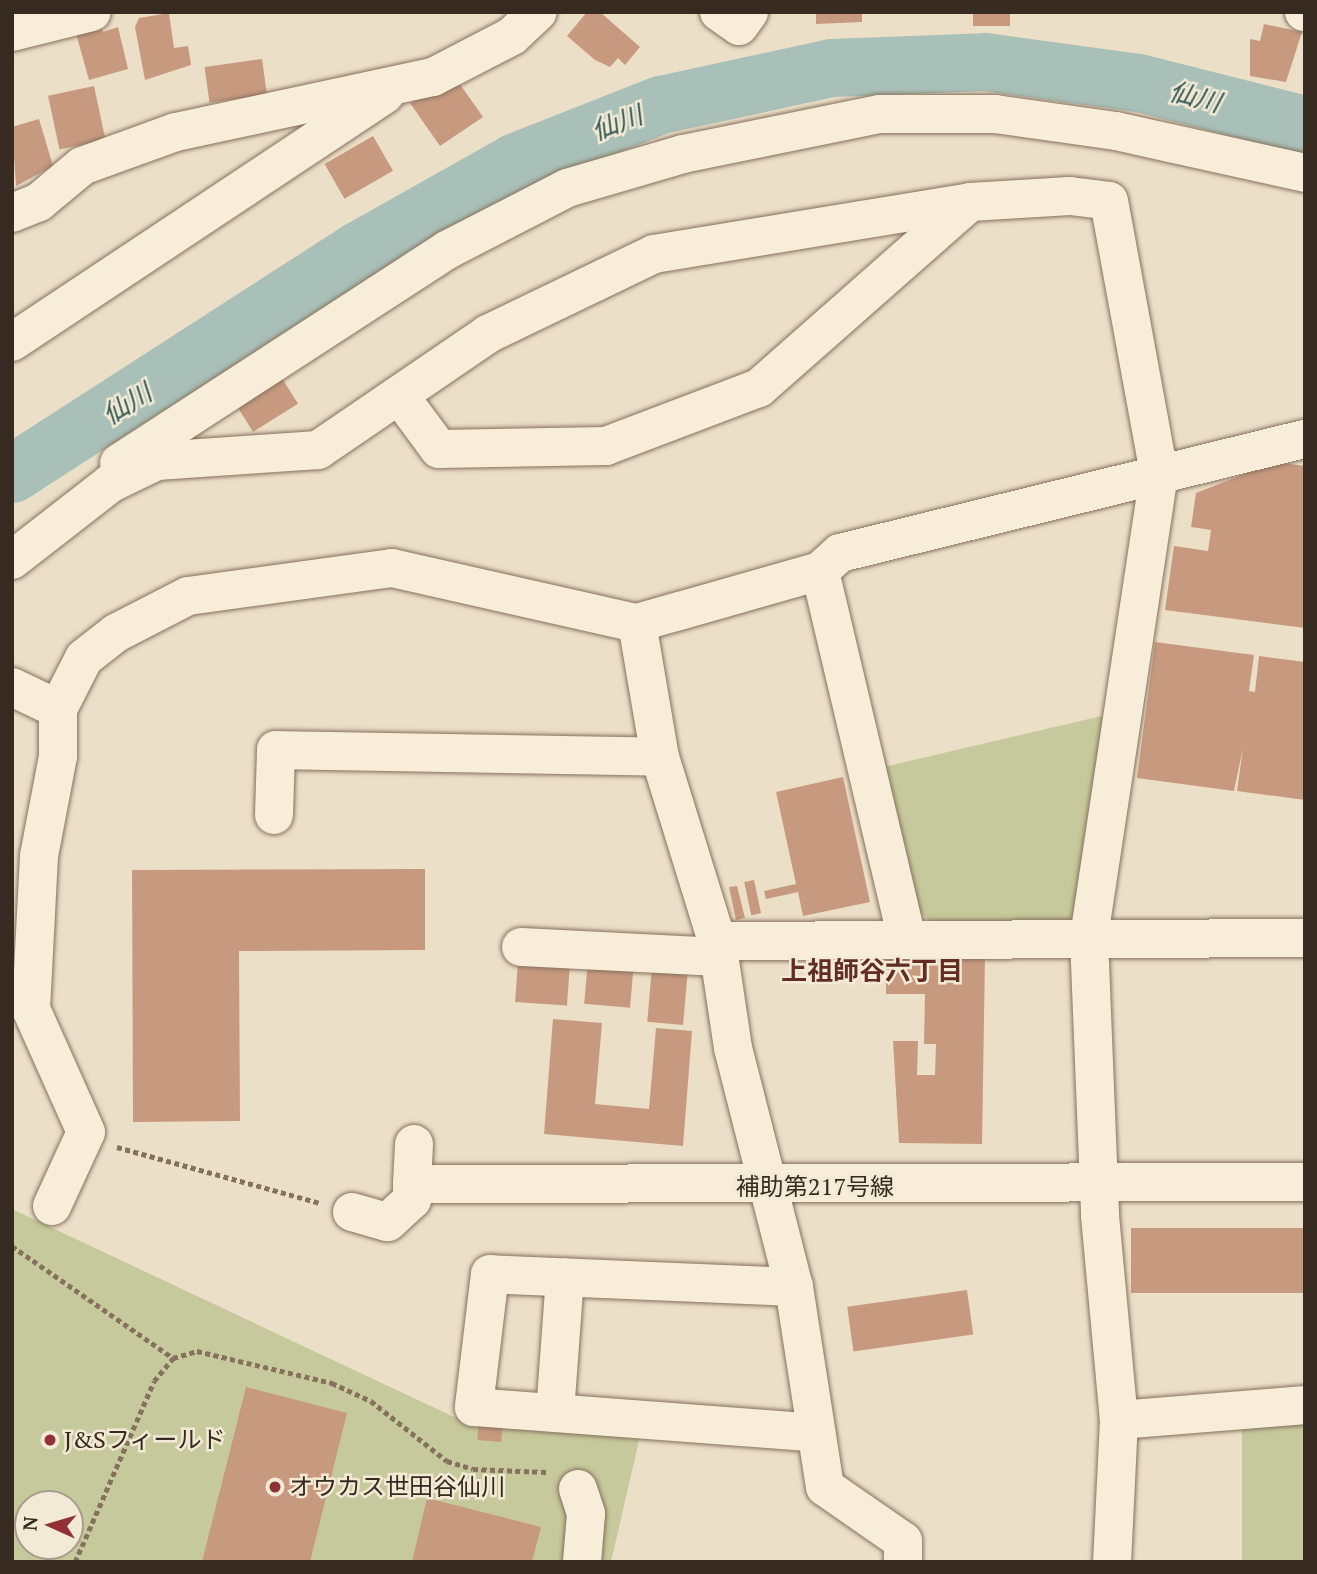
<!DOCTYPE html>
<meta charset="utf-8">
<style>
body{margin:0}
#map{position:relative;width:1317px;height:1574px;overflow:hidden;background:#ecdfc7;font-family:"PT Serif","Noto Sans JP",serif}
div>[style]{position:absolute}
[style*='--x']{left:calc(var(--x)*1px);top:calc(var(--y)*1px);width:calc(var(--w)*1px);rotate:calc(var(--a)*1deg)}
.green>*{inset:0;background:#c6c99b;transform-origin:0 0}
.river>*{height:58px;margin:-29px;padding:0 29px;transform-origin:29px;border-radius:29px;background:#a8c0b8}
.building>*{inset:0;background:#c79a7f;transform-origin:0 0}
.path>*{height:4.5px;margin-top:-2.25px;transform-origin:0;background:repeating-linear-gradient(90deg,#86715d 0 5px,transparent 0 8.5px)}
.roads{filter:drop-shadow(0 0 2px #86715d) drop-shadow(0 0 2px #86715d)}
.minor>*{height:38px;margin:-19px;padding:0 19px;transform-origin:19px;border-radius:19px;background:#f7edd9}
.dots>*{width:19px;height:19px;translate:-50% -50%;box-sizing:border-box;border:4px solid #f3ead6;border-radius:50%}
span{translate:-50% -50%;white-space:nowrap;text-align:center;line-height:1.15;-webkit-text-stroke:5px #f3ead6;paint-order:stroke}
.street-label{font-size:24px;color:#372a20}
.poi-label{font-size:24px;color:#372a20}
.left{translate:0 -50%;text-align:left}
.water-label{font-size:26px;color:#305652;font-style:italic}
.neighbourhood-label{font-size:26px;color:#612d22;font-weight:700}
.frame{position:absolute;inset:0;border:14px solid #372a20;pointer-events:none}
.north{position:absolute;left:14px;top:1490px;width:70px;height:70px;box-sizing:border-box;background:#f3ead6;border:2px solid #a89d8d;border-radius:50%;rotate:274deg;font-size:19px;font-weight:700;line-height:28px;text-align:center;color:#372a20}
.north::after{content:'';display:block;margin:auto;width:24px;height:32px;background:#913135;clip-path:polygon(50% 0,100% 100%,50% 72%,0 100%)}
</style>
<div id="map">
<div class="green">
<i style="clip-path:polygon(1106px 715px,1076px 914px,1066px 922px,934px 923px,916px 910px,884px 767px)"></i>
<i style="clip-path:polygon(evenodd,12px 1209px,454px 1417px,641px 1432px,611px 1562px,12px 1562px,12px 1209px,28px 1504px,70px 1504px,70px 1546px,28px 1546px,28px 1504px)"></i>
<i style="left:1305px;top:1420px;width:142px;height:63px;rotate:90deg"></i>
</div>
<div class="river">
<i style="--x:12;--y:474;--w:412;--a:-32.8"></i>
<i style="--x:358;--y:251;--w:181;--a:-29.4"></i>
<i style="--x:516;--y:162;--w:156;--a:-21.5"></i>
<i style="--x:661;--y:105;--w:175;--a:-12.2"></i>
<i style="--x:832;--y:68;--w:153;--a:-2.2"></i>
<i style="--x:985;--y:62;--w:155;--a:7.8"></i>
<i style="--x:1139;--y:83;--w:171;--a:14.2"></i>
</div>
<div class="building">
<i style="clip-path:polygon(587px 12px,600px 12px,640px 47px,625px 65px,618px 58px,610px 67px,595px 60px,567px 36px)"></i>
<i style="clip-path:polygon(816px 12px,862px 12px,862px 22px,816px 24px)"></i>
<i style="left:973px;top:12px;width:37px;height:14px"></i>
<i style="clip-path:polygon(169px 13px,174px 48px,188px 46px,191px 65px,145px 80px,135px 27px,139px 18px)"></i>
<i style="clip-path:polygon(1264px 24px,1302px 32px,1286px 82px,1250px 76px,1250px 39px,1260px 41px)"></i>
<i style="clip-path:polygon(101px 26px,103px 32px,118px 27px,128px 69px,89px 80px,75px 30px)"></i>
<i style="left:262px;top:59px;width:36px;height:58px;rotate:82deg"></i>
<i style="clip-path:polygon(457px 80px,483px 117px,440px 146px,410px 103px)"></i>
<i style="left:94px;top:86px;width:55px;height:47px;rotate:78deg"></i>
<i style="clip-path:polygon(39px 119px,53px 166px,16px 186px,12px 127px)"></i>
<i style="left:373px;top:136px;width:40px;height:56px;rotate:60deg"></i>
<i style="left:280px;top:375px;width:34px;height:53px;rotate:58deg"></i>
<i style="clip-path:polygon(1275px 462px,1305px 466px,1305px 628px,1165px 610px,1174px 546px,1208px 551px,1211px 530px,1191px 527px,1196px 493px)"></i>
<i style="clip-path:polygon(1155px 642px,1254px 655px,1249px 691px,1255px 692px,1259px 656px,1305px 662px,1305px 800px,1237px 791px,1243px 748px,1234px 791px,1137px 778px)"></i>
<i style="clip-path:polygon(843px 777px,870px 902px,803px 916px,798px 892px,766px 899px,764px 891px,796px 884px,776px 792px)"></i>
<i style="clip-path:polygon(425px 869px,425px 950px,239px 951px,240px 1121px,133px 1122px,132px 870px)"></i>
<i style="left:754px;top:880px;width:34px;height:10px;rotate:78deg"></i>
<i style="clip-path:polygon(737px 886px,745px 918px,736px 920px,729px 887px)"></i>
<i style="clip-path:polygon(886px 954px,985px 955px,982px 1144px,899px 1143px,893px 1041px,918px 1041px,917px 1075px,935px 1075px,936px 1044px,924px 1044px,925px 994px,886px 994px)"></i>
<i style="left:588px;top:960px;width:46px;height:44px;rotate:5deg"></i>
<i style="left:518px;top:961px;width:52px;height:41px;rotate:4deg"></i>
<i style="left:652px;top:967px;width:36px;height:55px;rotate:5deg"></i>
<i style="clip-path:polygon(553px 1019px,602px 1023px,595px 1104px,649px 1109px,656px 1028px,692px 1031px,683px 1146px,544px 1134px)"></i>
<i style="left:1305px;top:1228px;width:65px;height:174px;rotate:90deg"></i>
<i style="left:967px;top:1290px;width:45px;height:121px;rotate:82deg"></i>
<i style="clip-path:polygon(246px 1387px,347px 1413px,310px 1562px,202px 1562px)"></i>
<i style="left:479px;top:1420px;width:24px;height:20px;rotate:5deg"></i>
<i style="clip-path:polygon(427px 1498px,541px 1527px,532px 1562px,412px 1562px)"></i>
</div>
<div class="path">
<i style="--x:117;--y:1147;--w:212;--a:15.4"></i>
<i style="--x:12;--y:1246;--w:195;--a:34.8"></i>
<i style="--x:75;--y:1562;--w:197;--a:-66.4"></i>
<i style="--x:154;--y:1381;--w:30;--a:-50"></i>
<i style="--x:173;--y:1358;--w:25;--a:-16"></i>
<i style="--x:197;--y:1351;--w:139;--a:13.3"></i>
<i style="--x:332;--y:1383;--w:43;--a:24.8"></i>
<i style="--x:371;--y:1401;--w:97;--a:38.3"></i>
<i style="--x:447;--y:1461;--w:27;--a:17"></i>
<i style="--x:473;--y:1469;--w:74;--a:2.3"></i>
</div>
<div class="roads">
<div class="minor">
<i style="--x:719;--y:12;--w:24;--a:35"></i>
<i style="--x:739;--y:26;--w:17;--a:-54"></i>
<i style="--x:1304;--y:12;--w:1;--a:0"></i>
<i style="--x:12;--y:32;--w:82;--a:-14"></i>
<i style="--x:12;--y:213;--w:29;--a:-22"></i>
<i style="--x:39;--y:202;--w:56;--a:-39.9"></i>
<i style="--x:82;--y:166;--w:100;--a:-19.9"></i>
<i style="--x:176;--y:132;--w:263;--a:-12.1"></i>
<i style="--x:433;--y:77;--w:89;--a:-27.4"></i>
<i style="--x:512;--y:36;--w:35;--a:-43"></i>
<i style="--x:12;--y:342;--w:448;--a:-33.6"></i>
<i style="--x:399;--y:395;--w:67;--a:53.5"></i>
<i style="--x:439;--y:449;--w:167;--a:-1"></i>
<i style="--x:606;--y:446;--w:164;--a:-20.8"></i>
<i style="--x:759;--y:388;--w:280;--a:-41.4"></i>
<i style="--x:119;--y:463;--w:391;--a:-33"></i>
<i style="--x:447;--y:250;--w:135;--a:-27.3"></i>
<i style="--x:567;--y:188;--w:121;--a:-16.3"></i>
<i style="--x:683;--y:154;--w:201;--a:-11.5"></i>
<i style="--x:880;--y:114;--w:115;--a:0"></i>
<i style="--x:995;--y:114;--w:122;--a:8"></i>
<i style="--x:1116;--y:131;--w:194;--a:12.5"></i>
<i style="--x:12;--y:560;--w:125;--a:-37.9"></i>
<i style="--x:111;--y:483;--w:51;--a:-25.6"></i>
<i style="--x:157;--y:461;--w:161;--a:-3.9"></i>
<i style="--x:318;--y:450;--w:206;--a:-34.3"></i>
<i style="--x:488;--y:334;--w:184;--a:-25.7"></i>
<i style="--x:654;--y:254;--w:320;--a:-9.3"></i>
<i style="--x:970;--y:202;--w:100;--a:-3.4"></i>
<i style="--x:1070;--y:196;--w:39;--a:7"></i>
<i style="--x:1109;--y:201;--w:278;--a:79.6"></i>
<i style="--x:1159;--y:474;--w:469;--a:98.6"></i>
<i style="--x:1089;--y:938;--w:278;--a:87.7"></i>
<i style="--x:1100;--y:1216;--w:205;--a:84.7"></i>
<i style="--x:1119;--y:1420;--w:142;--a:92.8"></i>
<i style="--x:820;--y:571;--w:378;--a:76.7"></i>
<i style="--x:637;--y:623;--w:136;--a:80.3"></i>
<i style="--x:660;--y:757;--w:193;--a:72.8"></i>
<i style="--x:717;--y:941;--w:108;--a:81.5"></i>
<i style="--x:733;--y:1048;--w:247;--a:75.7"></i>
<i style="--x:794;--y:1287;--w:202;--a:81.2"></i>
<i style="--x:825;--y:1487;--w:95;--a:34.7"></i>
<i style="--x:903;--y:1541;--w:21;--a:90"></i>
<i style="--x:12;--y:687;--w:51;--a:25.6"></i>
<i style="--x:274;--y:815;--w:65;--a:-88.2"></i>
<i style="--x:276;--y:750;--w:384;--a:1"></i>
<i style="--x:717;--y:941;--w:588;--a:-0.29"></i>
<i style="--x:521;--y:947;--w:199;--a:2.9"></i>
<i style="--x:412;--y:1184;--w:40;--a:-87.1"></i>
<i style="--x:52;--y:1206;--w:81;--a:-65.3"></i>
<i style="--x:86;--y:1132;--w:135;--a:-114.1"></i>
<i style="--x:31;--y:1009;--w:153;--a:-87"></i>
<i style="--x:39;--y:856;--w:102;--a:-79.2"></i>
<i style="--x:58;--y:756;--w:47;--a:-90"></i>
<i style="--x:58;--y:709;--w:57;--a:-63"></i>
<i style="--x:84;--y:658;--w:41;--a:-38"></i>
<i style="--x:116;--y:633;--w:81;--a:-27.2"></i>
<i style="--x:188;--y:596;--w:206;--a:-7.8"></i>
<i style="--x:392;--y:568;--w:251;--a:12.7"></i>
<i style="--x:637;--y:623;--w:190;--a:-15.9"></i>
<i style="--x:820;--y:571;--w:27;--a:-42"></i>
<i style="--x:840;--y:553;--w:479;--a:-13.8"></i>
<i style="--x:352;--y:1212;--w:37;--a:16"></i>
<i style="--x:388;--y:1222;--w:33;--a:-43"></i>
<i style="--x:412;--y:1200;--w:16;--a:-90"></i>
<i style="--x:412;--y:1184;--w:893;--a:-0.13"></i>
<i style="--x:794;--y:1287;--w:304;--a:-177.6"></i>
<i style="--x:490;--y:1274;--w:134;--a:96.9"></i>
<i style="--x:474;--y:1407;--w:343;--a:4.3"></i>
<i style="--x:555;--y:1413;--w:136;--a:-85.8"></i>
<i style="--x:1119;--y:1420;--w:187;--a:-4.6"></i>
<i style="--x:578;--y:1489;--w:26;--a:72"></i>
<i style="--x:586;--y:1514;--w:48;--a:94.8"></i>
</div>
</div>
<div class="dots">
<i style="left:50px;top:1440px;background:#913135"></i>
<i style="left:275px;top:1487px;background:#913135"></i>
</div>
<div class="street-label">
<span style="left:815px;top:1187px">補助第217号線</span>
</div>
<div class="poi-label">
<span class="left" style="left:64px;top:1440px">J&amp;Sフィールド</span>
<span class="left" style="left:289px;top:1487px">オウカス世田谷仙川</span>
</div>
<div class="water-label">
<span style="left:1195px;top:97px;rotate:14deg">仙川</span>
<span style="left:617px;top:123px;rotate:-21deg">仙川</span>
<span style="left:127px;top:404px;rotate:-32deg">仙川</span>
</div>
<div class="neighbourhood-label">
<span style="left:872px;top:971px">上祖師谷六丁目</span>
</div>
<div class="frame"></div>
<div class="north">N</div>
</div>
